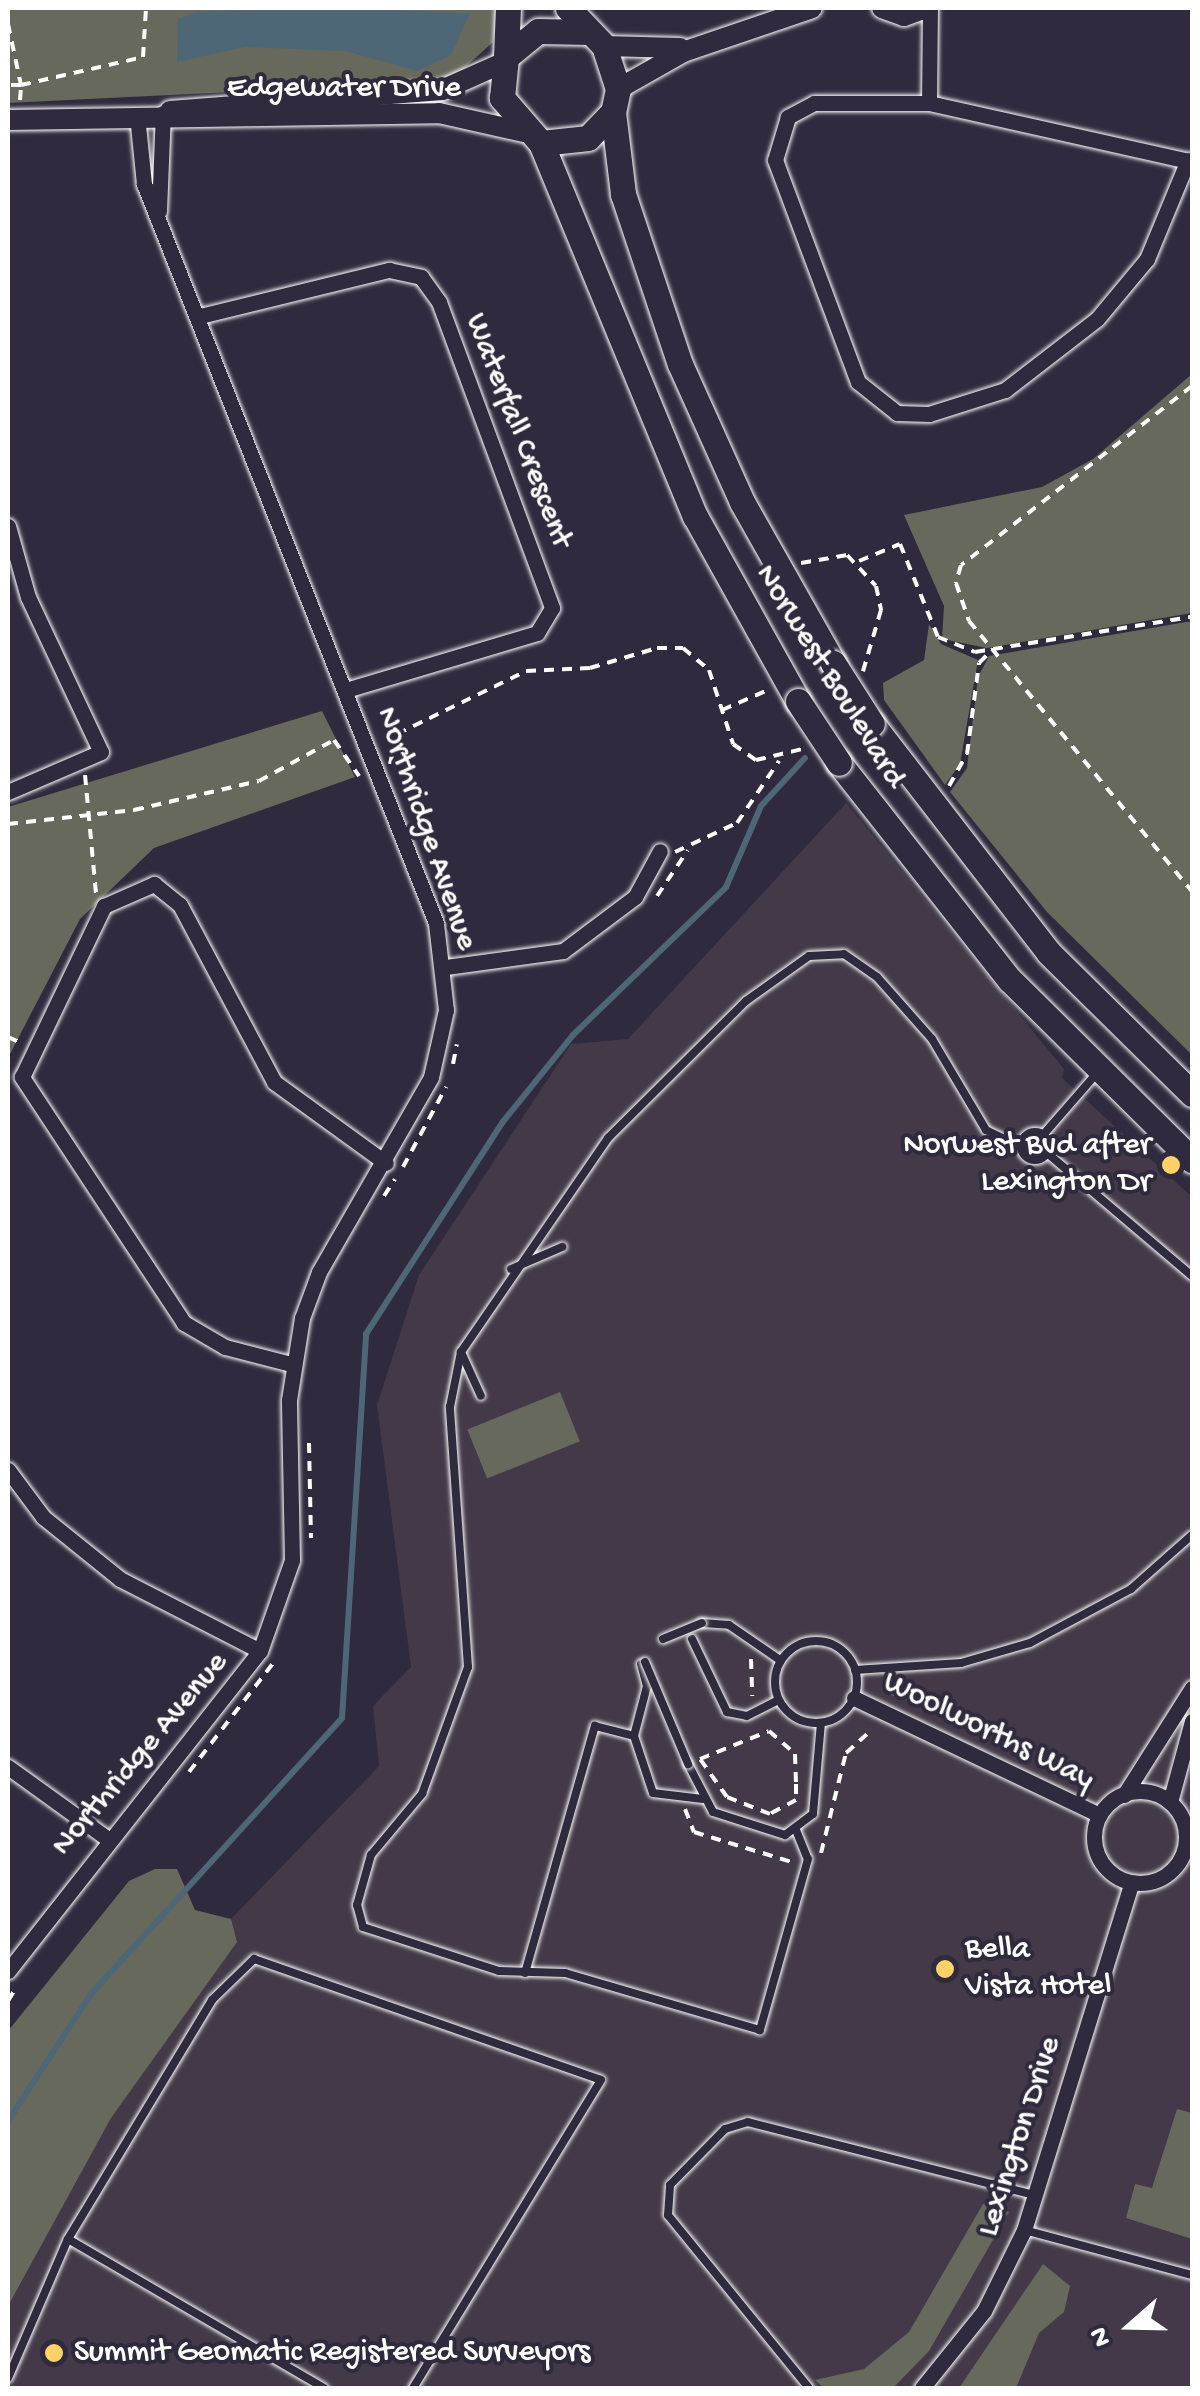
<!DOCTYPE html>
<style>
body{margin:0}
#map{position:relative;width:1200px;height:2396px;overflow:hidden;background:#2f2a3d;font-family:"Gochi Hand",sans-serif}
div>[style]{position:absolute}
[style*='--x']{left:calc(var(--x)*1px);top:calc(var(--y)*1px);width:calc(var(--w)*1px);rotate:calc(var(--a)*1deg)}
.built>*{inset:0;background:#433948}
.green>*{inset:0;background:#66695b;transform-origin:0 0}
.water>*{inset:0;background:#4e6777}
.stream>*{height:6px;margin:-3px;padding:0 3px;transform-origin:3px;border-radius:3px;background:#4e6777}
.path>*{height:4px;margin-top:-2px;transform-origin:0;background:repeating-linear-gradient(90deg,#fff 0 10px,transparent 0 18px)}
.roads{filter:drop-shadow(0 0 2px #fff) drop-shadow(0 0 2px #fff)}
.service>*{height:8px;margin:-4px;padding:0 4px;transform-origin:4px;border-radius:4px;background:#2f2a3d}
.service>.ring{margin:-4px;padding:0;box-sizing:content-box;background:none;border:8px solid #2f2a3d;border-radius:50%}
.minor>*{height:15px;margin:-7.5px;padding:0 7.5px;transform-origin:7.5px;border-radius:7.5px;background:#2f2a3d}
.minor>.ring{margin:-7.5px;padding:0;box-sizing:content-box;background:none;border:15px solid #2f2a3d;border-radius:50%}
.tertiary>*{height:20px;margin:-10px;padding:0 10px;transform-origin:10px;border-radius:10px;background:#2f2a3d}
.primary>*{height:25px;margin:-12.5px;padding:0 12.5px;transform-origin:12.5px;border-radius:12.5px;background:#2f2a3d}
.bridges{filter:drop-shadow(0 0 2px #fff) drop-shadow(0 0 2px #fff)}
.service-bridge>*{height:8px;margin:-4px;padding:0 4px;transform-origin:4px;border-radius:4px;background:#2f2a3d}
.primary-bridge>*{height:25px;margin:-12.5px;padding:0 12.5px;transform-origin:12.5px;border-radius:12.5px;background:#2f2a3d}
.dots>*{width:28px;height:28px;translate:-50% -50%;box-sizing:border-box;border:5px solid #2f2a3d;border-radius:50%}
span{translate:-50% -50%;white-space:nowrap;text-align:center;line-height:1.15;-webkit-text-stroke:8px #2f2a3d;paint-order:stroke}
.street-label{font-size:32px;color:#fff}
.poi-label{font-size:32px;color:#fff}
.right{translate:-100% -50%;text-align:right}
.left{translate:0 -50%;text-align:left}
.frame{position:absolute;inset:0;border:10px solid #fff;pointer-events:none}
.north{position:absolute;left:1080px;top:2276px;width:100px;height:100px;-webkit-text-stroke:8px #2f2a3d;paint-order:stroke;rotate:250deg;font-size:28px;font-weight:700;line-height:40px;text-align:center;color:#fff}
.north::after{content:'';display:block;margin:auto;width:35px;height:45px;background:#fff;clip-path:polygon(50% 0,100% 100%,50% 72%,0 100%)}
</style>
<div id="map">
<div class="built">
<i style="clip-path:polygon(846px 803px,1064px 1069px,1062px 1078px,1192px 1197px,1192px 2388px,8px 2388px,8px 2268px,231px 1919px,379px 1766px,373px 1706px,411px 1667px,377px 1405px,419px 1275px,571px 1044px,628px 1039px)"></i>
</div>
<div class="green">
<i style="clip-path:polygon(499px 8px,493px 42px,450px 81px,8px 103px,8px 10px)"></i>
<i style="clip-path:polygon(1192px 374px,1192px 613px,987px 648px,942px 639px,944px 606px,904px 515px,1042px 487px,1093px 459px)"></i>
<i style="clip-path:polygon(1192px 621px,1192px 1055px,1047px 912px,950px 792px,967px 768px,978px 677px,989px 656px)"></i>
<i style="clip-path:polygon(929px 624px,941px 644px,978px 660px,960px 764px,945px 785px,884px 700px,883px 683px,924px 660px)"></i>
<i style="clip-path:polygon(322px 711px,355px 777px,154px 848px,80px 919px,8px 1058px,8px 807px)"></i>
<i style="left:560px;top:1392px;width:53px;height:100px;rotate:68deg"></i>
<i style="clip-path:polygon(155px 1869px,177px 1869px,195px 1910px,231px 1919px,237px 1942px,111px 2118px,8px 2306px,8px 2031px,129px 1881px)"></i>
<i style="clip-path:polygon(1177px 2109px,1192px 2113px,1192px 2239px,1126px 2218px,1135px 2184px,1152px 2188px)"></i>
<i style="clip-path:polygon(983px 2204px,1009px 2212px,929px 2351px,893px 2388px,824px 2388px,815px 2380px,864px 2369px,909px 2332px)"></i>
<i style="clip-path:polygon(1043px 2264px,1070px 2286px,1064px 2312px,1039px 2333px,1016px 2388px,959px 2388px)"></i>
</div>
<div class="water">
<i style="clip-path:polygon(330px 8px,470px 13px,451px 55px,417px 71px,346px 51px,245px 47px,177px 62px,178px 19px,196px 12px)"></i>
</div>
<div class="stream">
<i style="--x:8;--y:2121;--w:152;--a:-56.8"></i>
<i style="--x:91;--y:1994;--w:373;--a:-47.7"></i>
<i style="--x:342;--y:1718;--w:385;--a:-86.4"></i>
<i style="--x:366;--y:1334;--w:251;--a:-57.2"></i>
<i style="--x:502;--y:1123;--w:113;--a:-51.1"></i>
<i style="--x:573;--y:1035;--w:213;--a:-44"></i>
<i style="--x:726;--y:887;--w:88;--a:-66.6"></i>
<i style="--x:761;--y:806;--w:65;--a:-47.5"></i>
</div>
<div class="path">
<i style="--x:8;--y:24;--w:62;--a:78"></i>
<i style="--x:21;--y:85;--w:13;--a:180"></i>
<i style="--x:20;--y:100;--w:15;--a:-86"></i>
<i style="--x:21;--y:85;--w:125;--a:-12.9"></i>
<i style="--x:143;--y:57;--w:49;--a:-86.5"></i>
<i style="--x:1192;--y:386;--w:292;--a:142.2"></i>
<i style="--x:961;--y:565;--w:19;--a:106"></i>
<i style="--x:956;--y:583;--w:40;--a:71.1"></i>
<i style="--x:969;--y:621;--w:351;--a:50.5"></i>
<i style="--x:859;--y:561;--w:44;--a:-22.5"></i>
<i style="--x:900;--y:544;--w:100;--a:67.8"></i>
<i style="--x:938;--y:637;--w:40;--a:22"></i>
<i style="--x:975;--y:652;--w:220;--a:-9.2"></i>
<i style="--x:801;--y:563;--w:47;--a:-9.9"></i>
<i style="--x:847;--y:555;--w:42;--a:46.9"></i>
<i style="--x:876;--y:586;--w:25;--a:78"></i>
<i style="--x:881;--y:610;--w:64;--a:106.4"></i>
<i style="--x:722;--y:710;--w:50;--a:-23.5"></i>
<i style="--x:390;--y:764;--w:31;--a:-77"></i>
<i style="--x:397;--y:734;--w:144;--a:-26"></i>
<i style="--x:526;--y:671;--w:64;--a:-2.7"></i>
<i style="--x:590;--y:668;--w:70;--a:-16.6"></i>
<i style="--x:657;--y:648;--w:26;--a:0"></i>
<i style="--x:683;--y:648;--w:34;--a:40"></i>
<i style="--x:709;--y:670;--w:78;--a:72"></i>
<i style="--x:733;--y:744;--w:28;--a:35"></i>
<i style="--x:756;--y:760;--w:47;--a:-13.4"></i>
<i style="--x:85;--y:775;--w:120;--a:84.7"></i>
<i style="--x:949;--y:786;--w:37;--a:-61"></i>
<i style="--x:967;--y:754;--w:92;--a:-82.5"></i>
<i style="--x:979;--y:663;--w:20;--a:-45"></i>
<i style="--x:8;--y:824;--w:127;--a:-6.3"></i>
<i style="--x:134;--y:810;--w:128;--a:-13.1"></i>
<i style="--x:259;--y:781;--w:85;--a:-28.7"></i>
<i style="--x:334;--y:740;--w:44;--a:55.2"></i>
<i style="--x:675;--y:852;--w:68;--a:-25.1"></i>
<i style="--x:737;--y:823;--w:75;--a:-55.9"></i>
<i style="--x:657;--y:896;--w:55;--a:-56"></i>
<i style="--x:8;--y:1037;--w:14;--a:25"></i>
<i style="--x:453;--y:1064;--w:20;--a:-79"></i>
<i style="--x:403;--y:1167;--w:91;--a:-61.7"></i>
<i style="--x:384;--y:1196;--w:20;--a:-57"></i>
<i style="--x:309;--y:1443;--w:95;--a:88.8"></i>
<i style="--x:751;--y:1659;--w:37;--a:88"></i>
<i style="--x:904;--y:1684;--w:16;--a:68"></i>
<i style="--x:890;--y:1692;--w:41;--a:19.7"></i>
<i style="--x:769;--y:1731;--w:35;--a:41"></i>
<i style="--x:795;--y:1754;--w:30;--a:88"></i>
<i style="--x:796;--y:1784;--w:16;--a:90"></i>
<i style="--x:796;--y:1800;--w:30;--a:152"></i>
<i style="--x:770;--y:1814;--w:46;--a:-158.4"></i>
<i style="--x:727;--y:1797;--w:47;--a:-125.4"></i>
<i style="--x:700;--y:1759;--w:74;--a:-22.1"></i>
<i style="--x:189;--y:1772;--w:139;--a:-52.3"></i>
<i style="--x:685;--y:1809;--w:25;--a:69"></i>
<i style="--x:694;--y:1832;--w:106;--a:17.1"></i>
<i style="--x:821;--y:1853;--w:103;--a:-76"></i>
<i style="--x:846;--y:1753;--w:31;--a:-42"></i>
<i style="--x:8;--y:2001;--w:17;--a:-59"></i>
</div>
<div class="roads">
<div class="service">
<i class="ring" style="left:1021px;top:1132px;width:20px;height:20px"></i>
<i style="--x:1043;--y:1135;--w:84;--a:-48.9"></i>
<i style="--x:1047;--y:1153;--w:190;--a:40.3"></i>
<i style="--x:511;--y:1269;--w:56;--a:-23.3"></i>
<i style="--x:461;--y:1352;--w:48;--a:65.6"></i>
<i style="--x:702;--y:1623;--w:27;--a:4"></i>
<i style="--x:729;--y:1625;--w:62;--a:34.5"></i>
<i style="--x:692;--y:1639;--w:81;--a:64.4"></i>
<i style="--x:727;--y:1712;--w:20;--a:11"></i>
<i style="--x:747;--y:1716;--w:35;--a:-27"></i>
<i class="ring" style="left:775px;top:1641px;width:74px;height:74px"></i>
<i style="--x:641;--y:1664;--w:23;--a:75"></i>
<i style="--x:647;--y:1686;--w:52;--a:104.6"></i>
<i style="--x:634;--y:1736;--w:60;--a:71.6"></i>
<i style="--x:653;--y:1793;--w:50;--a:6.8"></i>
<i style="--x:855;--y:1670;--w:106;--a:-3.8"></i>
<i style="--x:961;--y:1663;--w:72;--a:-16.2"></i>
<i style="--x:1030;--y:1643;--w:115;--a:-28.1"></i>
<i style="--x:1131;--y:1589;--w:81;--a:-41.5"></i>
<i style="--x:688;--y:1764;--w:54;--a:62.5"></i>
<i style="--x:713;--y:1812;--w:76;--a:17.7"></i>
<i style="--x:785;--y:1835;--w:35;--a:-37"></i>
<i style="--x:813;--y:1814;--w:91;--a:-85"></i>
<i style="--x:796;--y:1830;--w:31;--a:68"></i>
<i style="--x:808;--y:1859;--w:178;--a:105.7"></i>
<i style="--x:760;--y:2030;--w:203;--a:-163.7"></i>
<i style="--x:565;--y:1973;--w:66;--a:-178.3"></i>
<i style="--x:499;--y:1971;--w:143;--a:-162.1"></i>
<i style="--x:363;--y:1927;--w:23;--a:-105"></i>
<i style="--x:357;--y:1905;--w:52;--a:-74.4"></i>
<i style="--x:371;--y:1855;--w:80;--a:-50.1"></i>
<i style="--x:422;--y:1794;--w:135;--a:-70.1"></i>
<i style="--x:468;--y:1667;--w:261;--a:-94"></i>
<i style="--x:450;--y:1407;--w:56;--a:-78.7"></i>
<i style="--x:461;--y:1352;--w:260;--a:-55.5"></i>
<i style="--x:608;--y:1138;--w:194;--a:-44.8"></i>
<i style="--x:746;--y:1001;--w:77;--a:-35.5"></i>
<i style="--x:809;--y:956;--w:35;--a:-3"></i>
<i style="--x:844;--y:954;--w:40;--a:34.9"></i>
<i style="--x:877;--y:977;--w:83;--a:48.4"></i>
<i style="--x:932;--y:1039;--w:106;--a:59.3"></i>
<i style="--x:986;--y:1130;--w:39;--a:26"></i>
<i style="--x:525;--y:1973;--w:257;--a:-74.2"></i>
<i style="--x:595;--y:1726;--w:40;--a:14.4"></i>
<i style="--x:1024;--y:2230;--w:174;--a:15"></i>
<i style="--x:68;--y:2239;--w:296;--a:30.2"></i>
<i style="--x:8;--y:2378;--w:151;--a:-66.7"></i>
<i style="--x:68;--y:2239;--w:279;--a:-58.9"></i>
<i style="--x:212;--y:2000;--w:59;--a:-44.3"></i>
<i style="--x:254;--y:1959;--w:367;--a:19.2"></i>
<i style="--x:601;--y:2080;--w:361;--a:121.4"></i>
<i style="--x:809;--y:2388;--w:223;--a:-129.2"></i>
<i style="--x:668;--y:2215;--w:30;--a:-86"></i>
<i style="--x:670;--y:2185;--w:78;--a:-45.5"></i>
<i style="--x:725;--y:2129;--w:24;--a:-17"></i>
<i style="--x:748;--y:2122;--w:296;--a:14.3"></i>
</div>
<div class="minor">
<i style="--x:930;--y:8;--w:95;--a:90.6"></i>
<i style="--x:929;--y:103;--w:270;--a:12.6"></i>
<i style="--x:929;--y:103;--w:115;--a:180"></i>
<i style="--x:814;--y:103;--w:30;--a:152"></i>
<i style="--x:788;--y:117;--w:45;--a:106.8"></i>
<i style="--x:775;--y:160;--w:237;--a:69.5"></i>
<i style="--x:858;--y:382;--w:50;--a:38.5"></i>
<i style="--x:897;--y:413;--w:32;--a:2"></i>
<i style="--x:929;--y:414;--w:80;--a:-17.5"></i>
<i style="--x:1005;--y:390;--w:116;--a:-37.7"></i>
<i style="--x:1097;--y:319;--w:78;--a:-50.2"></i>
<i style="--x:1147;--y:259;--w:107;--a:-67.5"></i>
<i style="--x:159;--y:211;--w:98;--a:-87.7"></i>
<i style="--x:200;--y:316;--w:195;--a:-13.7"></i>
<i style="--x:389;--y:270;--w:33;--a:12"></i>
<i style="--x:421;--y:277;--w:31;--a:54"></i>
<i style="--x:439;--y:302;--w:326;--a:69.7"></i>
<i style="--x:552;--y:608;--w:29;--a:121"></i>
<i style="--x:537;--y:633;--w:199;--a:163.4"></i>
<i style="--x:8;--y:526;--w:74;--a:74.3"></i>
<i style="--x:28;--y:597;--w:171;--a:64.8"></i>
<i style="--x:101;--y:752;--w:101;--a:156.7"></i>
<i style="--x:446;--y:967;--w:118;--a:-7.8"></i>
<i style="--x:563;--y:951;--w:90;--a:-36.9"></i>
<i style="--x:635;--y:897;--w:52;--a:-61.5"></i>
<i style="--x:291;--y:1364;--w:68;--a:-165.6"></i>
<i style="--x:225;--y:1347;--w:48;--a:-149.7"></i>
<i style="--x:184;--y:1323;--w:295;--a:-123.4"></i>
<i style="--x:22;--y:1077;--w:190;--a:-64.4"></i>
<i style="--x:104;--y:906;--w:55;--a:-23.7"></i>
<i style="--x:154;--y:884;--w:33;--a:39"></i>
<i style="--x:180;--y:905;--w:200;--a:62"></i>
<i style="--x:274;--y:1082;--w:138;--a:35.9"></i>
<i style="--x:8;--y:1470;--w:59;--a:53.3"></i>
<i style="--x:43;--y:1517;--w:99;--a:38.8"></i>
<i style="--x:120;--y:1579;--w:157;--a:27.2"></i>
<i style="--x:854;--y:1698;--w:272;--a:25.5"></i>
<i style="--x:8;--y:1767;--w:120;--a:35.8"></i>
<i class="ring" style="left:1094px;top:1791px;width:77px;height:77px"></i>
<i style="--x:1124;--y:1795;--w:127;--a:-57.6"></i>
<i style="--x:1170;--y:1802;--w:84;--a:-74.8"></i>
<i style="--x:8;--y:1971;--w:407;--a:-51.8"></i>
<i style="--x:260;--y:1651;--w:96;--a:-70.6"></i>
<i style="--x:292;--y:1560;--w:160;--a:-91.1"></i>
<i style="--x:289;--y:1400;--w:83;--a:-81"></i>
<i style="--x:302;--y:1318;--w:49;--a:-69.7"></i>
<i style="--x:319;--y:1272;--w:225;--a:-60.1"></i>
<i style="--x:431;--y:1077;--w:69;--a:-77.4"></i>
<i style="--x:446;--y:1010;--w:88;--a:-96.6"></i>
<i style="--x:436;--y:923;--w:795;--a:-111.56"></i>
<i style="--x:144;--y:184;--w:69;--a:-95.8"></i>
<i style="--x:922;--y:2388;--w:99;--a:-51.2"></i>
<i style="--x:984;--y:2311;--w:90;--a:-63.7"></i>
<i style="--x:1024;--y:2230;--w:364;--a:-72.8"></i>
</div>
<div class="tertiary">
<i style="--x:882;--y:8;--w:23;--a:20"></i>
<i style="--x:904;--y:16;--w:23;--a:-20"></i>
<i style="--x:604;--y:46;--w:76;--a:1.5"></i>
<i style="--x:618;--y:89;--w:75;--a:-29.6"></i>
<i style="--x:683;--y:52;--w:136;--a:-18.8"></i>
<i style="--x:170;--y:111;--w:273;--a:-4.4"></i>
<i style="--x:442;--y:90;--w:69;--a:-24"></i>
<i style="--x:8;--y:120;--w:431;--a:-0.9"></i>
<i style="--x:439;--y:113;--w:87;--a:12.6"></i>
</div>
<div class="primary">
<i style="--x:568;--y:8;--w:52;--a:46.5"></i>
<i style="--x:604;--y:46;--w:45;--a:72"></i>
<i style="--x:618;--y:89;--w:24;--a:102"></i>
<i style="--x:613;--y:112;--w:36;--a:134"></i>
<i style="--x:588;--y:138;--w:47;--a:173.9"></i>
<i style="--x:541;--y:143;--w:60;--a:-130.9"></i>
<i style="--x:502;--y:98;--w:41;--a:-84.4"></i>
<i style="--x:506;--y:57;--w:41;--a:-39.1"></i>
<i style="--x:538;--y:31;--w:50;--a:1.1"></i>
<i style="--x:506;--y:57;--w:49;--a:-87.7"></i>
<i style="--x:613;--y:112;--w:83;--a:83"></i>
<i style="--x:623;--y:194;--w:179;--a:71.5"></i>
<i style="--x:680;--y:364;--w:151;--a:65.8"></i>
<i style="--x:742;--y:502;--w:185;--a:60.5"></i>
<i style="--x:541;--y:143;--w:404;--a:67.6"></i>
<i style="--x:695;--y:516;--w:212;--a:60.9"></i>
<i style="--x:872;--y:724;--w:289;--a:52.3"></i>
<i style="--x:1049;--y:953;--w:201;--a:44.6"></i>
<i style="--x:839;--y:763;--w:276;--a:51.8"></i>
<i style="--x:1010;--y:980;--w:256;--a:44.7"></i>
</div>
</div>
<div class="bridges">
<div class="service-bridge">
<i style="--x:663;--y:1639;--w:42;--a:-22.3"></i>
<i style="--x:645;--y:1662;--w:111;--a:67.1"></i>
</div>
<div class="primary-bridge">
<i style="--x:833;--y:663;--w:72;--a:57.4"></i>
<i style="--x:798;--y:701;--w:74;--a:56.5"></i>
</div>
</div>
<div class="dots">
<i style="left:1171px;top:1165px;background:#ffd166"></i>
<i style="left:945px;top:1969px;background:#ffd166"></i>
<i style="left:54px;top:2353px;background:#ffd166"></i>
</div>
<div class="street-label">
<span style="left:344px;top:89px">Edgewater Drive</span>
<span style="left:517px;top:431px;rotate:69deg">Waterfall Crescent</span>
<span style="left:829px;top:677px;rotate:58deg">Norwest Boulevard</span>
<span style="left:425px;top:829px;rotate:71deg">Northridge Avenue</span>
<span style="left:988px;top:1732px;rotate:26deg">Woolworths Way</span>
<span style="left:141px;top:1755px;rotate:-50deg">Northridge Avenue</span>
<span style="left:1021px;top:2137px;rotate:-72deg">Lexington Drive</span>
</div>
<div class="poi-label">
<span class="right" style="left:1151px;top:1165px">Norwest Bvd after<br>Lexington Dr</span>
<span class="left" style="left:965px;top:1969px">Bella<br>Vista Hotel</span>
<span class="left" style="left:74px;top:2353px">Summit Geomatic Registered Surveyors</span>
</div>
<div class="frame"></div>
<div class="north">N</div>
</div>
